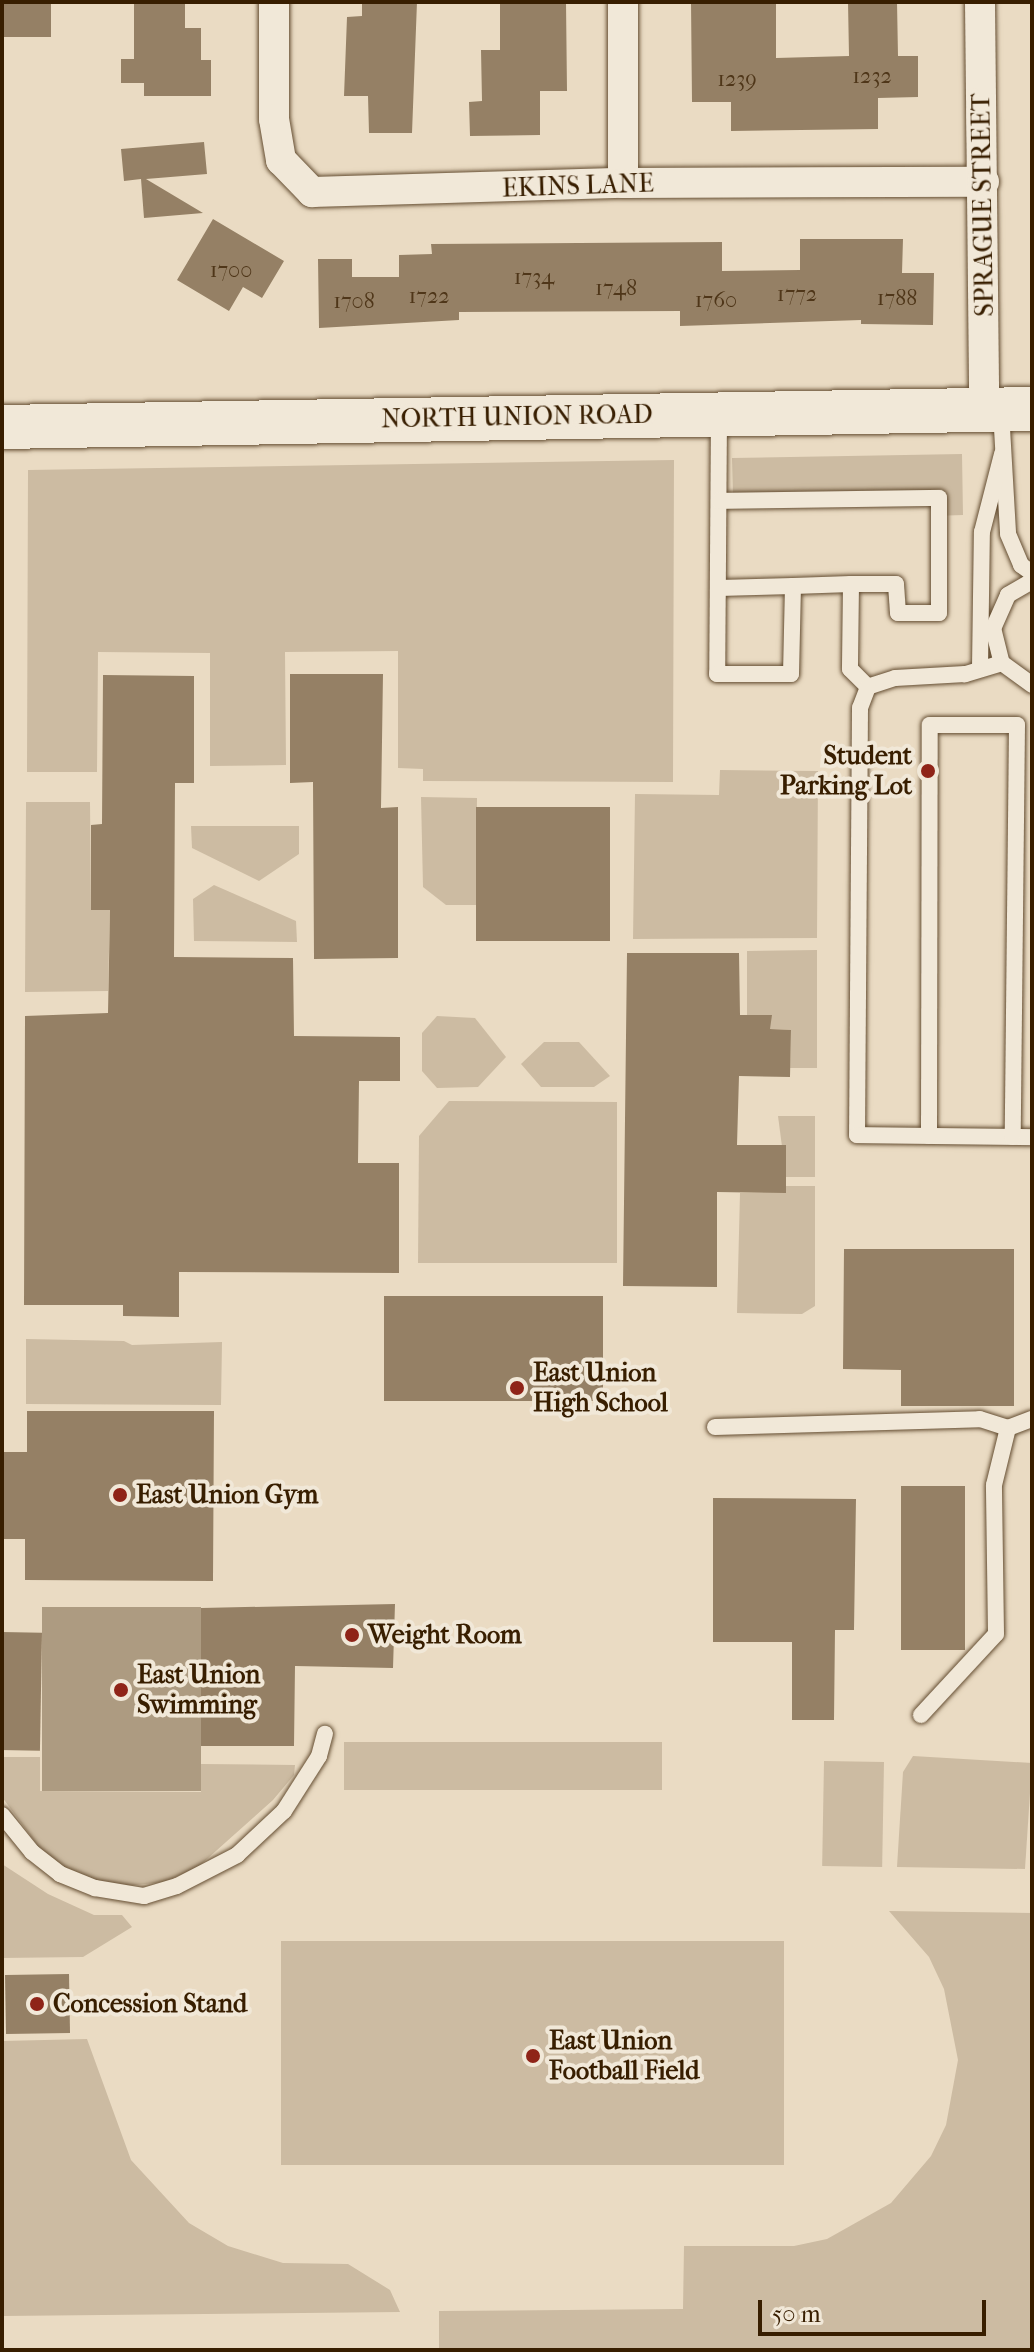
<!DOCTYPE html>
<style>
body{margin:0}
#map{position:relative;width:1034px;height:2352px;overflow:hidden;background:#eadbc3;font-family:"IM FELL French Canon",serif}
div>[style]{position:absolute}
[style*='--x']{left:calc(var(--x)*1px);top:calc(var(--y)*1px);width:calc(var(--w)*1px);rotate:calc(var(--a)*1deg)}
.green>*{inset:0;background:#ccbba2;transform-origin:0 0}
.water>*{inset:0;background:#ad9b81;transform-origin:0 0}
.building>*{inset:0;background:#958065;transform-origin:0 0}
.roads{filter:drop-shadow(0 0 2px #644d31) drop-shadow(0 0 2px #644d31)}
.lane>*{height:16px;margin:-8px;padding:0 8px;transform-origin:8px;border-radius:8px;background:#f1e8d8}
.street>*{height:30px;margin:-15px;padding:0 15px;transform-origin:15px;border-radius:15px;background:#f1e8d8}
.secondary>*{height:44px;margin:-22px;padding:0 22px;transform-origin:22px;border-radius:22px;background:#f1e8d8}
.dots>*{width:22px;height:22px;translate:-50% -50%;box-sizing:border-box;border:4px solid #f1e8d8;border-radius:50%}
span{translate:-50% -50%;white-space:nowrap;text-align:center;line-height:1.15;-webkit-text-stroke:8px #f1e8d8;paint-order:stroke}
.number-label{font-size:22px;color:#4f3619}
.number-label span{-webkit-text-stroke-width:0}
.street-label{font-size:26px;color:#381e00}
.poi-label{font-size:26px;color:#381e00;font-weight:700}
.right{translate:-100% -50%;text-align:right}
.left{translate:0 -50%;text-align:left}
.frame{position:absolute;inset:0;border:4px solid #381e00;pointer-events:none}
.scale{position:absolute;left:758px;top:2300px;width:228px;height:36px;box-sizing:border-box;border:4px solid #381e00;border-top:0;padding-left:10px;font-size:24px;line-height:28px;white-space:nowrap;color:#381e00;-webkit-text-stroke:6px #f1e8d8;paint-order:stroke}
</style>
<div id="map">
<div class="green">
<i style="clip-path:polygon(962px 454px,963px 515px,933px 516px,932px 493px,733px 495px,732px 458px)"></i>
<i style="clip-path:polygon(674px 460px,673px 782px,423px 781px,423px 769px,398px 768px,398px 651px,285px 652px,286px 765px,210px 766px,210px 653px,98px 652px,97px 772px,27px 772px,28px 470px)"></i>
<i style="clip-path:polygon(720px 770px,818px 771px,817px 938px,633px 939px,635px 794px,719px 795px)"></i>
<i style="clip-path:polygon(421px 797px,477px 798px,476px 905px,446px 905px,423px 887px)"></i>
<i style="clip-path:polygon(26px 802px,90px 802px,91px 910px,110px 910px,108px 991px,25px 992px)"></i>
<i style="clip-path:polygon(191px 826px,299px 826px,299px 854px,259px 881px,192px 848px)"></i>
<i style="clip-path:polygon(214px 885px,296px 921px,297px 942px,194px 941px,193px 899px)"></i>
<i style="clip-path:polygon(817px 950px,817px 1068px,790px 1068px,791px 1030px,770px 1029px,747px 1015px,747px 951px)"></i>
<i style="clip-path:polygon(437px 1016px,475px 1018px,506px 1057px,478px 1087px,437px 1088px,422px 1071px,422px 1033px)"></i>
<i style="clip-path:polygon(544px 1042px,579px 1042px,610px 1076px,594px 1087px,541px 1087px,521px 1064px)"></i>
<i style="clip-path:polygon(449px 1101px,617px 1102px,617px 1263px,418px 1263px,419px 1136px)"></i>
<i style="clip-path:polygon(778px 1116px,815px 1116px,815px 1177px,786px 1177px)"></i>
<i style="clip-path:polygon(786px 1186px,815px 1186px,815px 1306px,802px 1314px,737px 1313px,740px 1193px,786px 1193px)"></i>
<i style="clip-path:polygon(26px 1339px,124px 1341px,132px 1345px,222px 1342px,221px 1405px,26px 1404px)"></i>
<i style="left:662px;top:1742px;width:48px;height:318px;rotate:90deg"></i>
<i style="clip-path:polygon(913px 1756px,1032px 1763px,1025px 1869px,897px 1867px,903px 1772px)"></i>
<i style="clip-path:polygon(2px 1757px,40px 1757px,40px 1791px,201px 1792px,201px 1764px,295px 1765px,294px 1775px,273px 1800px,198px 1867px,164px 1882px,117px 1887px,73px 1874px,44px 1854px,2px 1797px)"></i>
<i style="left:824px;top:1761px;width:60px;height:105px;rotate:1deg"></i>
<i style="clip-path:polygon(2px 1864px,48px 1894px,94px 1915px,122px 1915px,132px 1927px,83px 1957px,2px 1958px)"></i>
<i style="clip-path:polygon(889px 1911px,1032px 1913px,1032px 2350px,439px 2350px,439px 2311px,683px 2309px,684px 2246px,794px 2246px,827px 2239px,891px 2203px,931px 2156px,946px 2125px,958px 2060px,944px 1989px,929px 1957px)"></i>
<i style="left:784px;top:1941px;width:224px;height:503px;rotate:90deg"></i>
<i style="clip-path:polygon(87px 2039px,131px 2160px,189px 2223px,228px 2246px,283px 2263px,348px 2264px,390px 2290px,400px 2312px,2px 2316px,2px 2041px)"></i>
</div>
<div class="water">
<i style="left:42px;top:1607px;width:159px;height:184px"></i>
</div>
<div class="building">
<i style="left:2px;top:2px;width:49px;height:35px"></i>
<i style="clip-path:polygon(134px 2px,185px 2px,185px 28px,201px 28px,201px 60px,211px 60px,211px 96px,144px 96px,144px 83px,121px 83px,121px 59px,134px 59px)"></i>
<i style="clip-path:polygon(362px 2px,417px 2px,412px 133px,369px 133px,368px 96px,344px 96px,347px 17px,362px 16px)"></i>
<i style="clip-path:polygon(500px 2px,566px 2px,567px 91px,540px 91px,540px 135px,470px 136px,469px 102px,482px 101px,481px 50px,500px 50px)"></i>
<i style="clip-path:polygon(691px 2px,776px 2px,776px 58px,849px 56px,848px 2px,897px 2px,898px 56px,918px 56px,918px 97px,878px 98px,878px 129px,731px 131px,731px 102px,692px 102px)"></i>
<i style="clip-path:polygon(204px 142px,207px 174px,146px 179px,203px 213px,144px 218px,141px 179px,124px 181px,121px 149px)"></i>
<i style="clip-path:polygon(213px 219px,284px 261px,262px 298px,243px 287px,229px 311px,177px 280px)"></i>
<i style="clip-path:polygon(800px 239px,903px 239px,902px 273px,934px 273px,933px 325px,861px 324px,861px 320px,680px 326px,680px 311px,459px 312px,459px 320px,319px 328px,318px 259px,352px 259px,352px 277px,399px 277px,399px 255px,432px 254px,431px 244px,722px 242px,722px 271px,800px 270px)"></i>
<i style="clip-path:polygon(290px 674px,383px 674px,381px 808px,398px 807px,398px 958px,314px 959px,313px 782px,290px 783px)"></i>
<i style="clip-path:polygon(103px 675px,194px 676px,194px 783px,175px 783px,174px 957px,293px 958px,294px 1036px,400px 1037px,400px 1081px,359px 1081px,358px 1163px,399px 1163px,399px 1273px,179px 1272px,179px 1317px,123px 1316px,123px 1305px,24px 1305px,25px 1016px,108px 1013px,110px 910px,91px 910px,91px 825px,102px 824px)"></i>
<i style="left:610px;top:807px;width:134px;height:134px;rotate:90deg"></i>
<i style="clip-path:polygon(627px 953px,739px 953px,740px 1015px,772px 1015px,770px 1029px,791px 1030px,790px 1077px,739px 1076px,737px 1145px,786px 1145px,786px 1193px,717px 1192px,717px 1287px,623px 1286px)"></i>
<i style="clip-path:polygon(844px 1249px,1014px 1249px,1014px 1406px,901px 1406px,901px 1370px,843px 1369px)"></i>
<i style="left:384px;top:1296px;width:219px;height:105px"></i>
<i style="clip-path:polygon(27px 1411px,214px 1411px,213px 1581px,25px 1580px,25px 1539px,2px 1539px,2px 1452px,27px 1452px)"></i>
<i style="left:901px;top:1486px;width:64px;height:164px"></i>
<i style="clip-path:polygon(713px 1498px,856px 1499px,854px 1630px,835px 1630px,834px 1720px,792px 1720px,792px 1642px,713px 1642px)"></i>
<i style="clip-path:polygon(395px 1604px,393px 1668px,295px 1666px,294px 1746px,201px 1746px,201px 1608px)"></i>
<i style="left:2px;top:1632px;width:40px;height:118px;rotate:1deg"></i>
<i style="left:69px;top:1974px;width:59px;height:64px;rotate:89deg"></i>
</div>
<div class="roads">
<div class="lane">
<i style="--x:1001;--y:411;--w:123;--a:86.7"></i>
<i style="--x:1008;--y:534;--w:34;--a:67"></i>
<i style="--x:1021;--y:565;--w:14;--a:36"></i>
<i style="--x:719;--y:415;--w:259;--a:90.4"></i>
<i style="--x:717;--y:674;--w:74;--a:0"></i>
<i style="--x:791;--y:674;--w:88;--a:-88.7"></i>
<i style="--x:793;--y:586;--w:58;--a:-2"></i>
<i style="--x:851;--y:584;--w:85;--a:90.7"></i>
<i style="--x:850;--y:669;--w:25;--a:45"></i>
<i style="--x:719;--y:501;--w:220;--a:-0.8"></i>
<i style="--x:939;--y:498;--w:115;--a:90"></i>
<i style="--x:939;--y:613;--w:41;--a:180"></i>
<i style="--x:898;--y:613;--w:29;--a:-94"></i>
<i style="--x:896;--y:584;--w:45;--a:180"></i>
<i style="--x:1032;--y:581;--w:28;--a:150"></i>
<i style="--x:1008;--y:595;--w:36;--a:114"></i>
<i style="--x:993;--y:628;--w:36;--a:76"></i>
<i style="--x:1002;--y:663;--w:37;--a:36"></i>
<i style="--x:719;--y:588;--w:74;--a:-1.5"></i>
<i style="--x:1002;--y:663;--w:39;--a:163"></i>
<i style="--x:965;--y:674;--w:70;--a:176.7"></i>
<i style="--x:895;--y:678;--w:28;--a:162"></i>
<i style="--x:868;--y:687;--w:22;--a:111"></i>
<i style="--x:860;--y:708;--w:427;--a:90.4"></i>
<i style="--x:857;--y:1135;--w:175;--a:0.7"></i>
<i style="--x:980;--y:668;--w:136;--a:-89.2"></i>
<i style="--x:982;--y:532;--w:81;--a:-75.6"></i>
<i style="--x:929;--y:1136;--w:411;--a:-89.9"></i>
<i style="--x:930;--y:725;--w:87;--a:0"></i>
<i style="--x:1017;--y:725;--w:412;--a:90.6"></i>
<i style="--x:715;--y:1427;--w:265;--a:-1.7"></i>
<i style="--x:980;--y:1419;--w:29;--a:18"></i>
<i style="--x:1008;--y:1428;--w:26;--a:-21"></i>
<i style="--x:921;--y:1715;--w:110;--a:-47.2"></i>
<i style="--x:996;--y:1634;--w:149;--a:-90.8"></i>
<i style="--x:994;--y:1485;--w:59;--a:-76.2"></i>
<i style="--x:2;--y:1815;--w:48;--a:51"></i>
<i style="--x:32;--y:1852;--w:36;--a:38"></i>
<i style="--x:60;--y:1874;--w:38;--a:22"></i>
<i style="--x:95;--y:1888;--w:50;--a:9.3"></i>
<i style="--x:144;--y:1896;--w:34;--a:-17"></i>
<i style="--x:177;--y:1886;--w:68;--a:-27.3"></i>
<i style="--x:237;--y:1855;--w:64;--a:-43.1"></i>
<i style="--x:284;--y:1811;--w:65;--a:-57.5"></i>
<i style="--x:319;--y:1756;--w:23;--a:-75"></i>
</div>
<div class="street">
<i style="--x:274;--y:2;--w:117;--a:90"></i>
<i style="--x:274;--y:119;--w:42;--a:80.3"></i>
<i style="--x:281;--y:160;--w:45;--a:45.9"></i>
<i style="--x:312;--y:192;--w:311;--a:-1.7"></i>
<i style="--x:623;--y:183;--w:361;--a:-0.2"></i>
<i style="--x:623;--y:2;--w:181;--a:90"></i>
<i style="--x:980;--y:2;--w:407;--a:89.4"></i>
</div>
<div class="secondary">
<i style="--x:2;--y:427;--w:1030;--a:-1"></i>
</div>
</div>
<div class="dots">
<i style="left:928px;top:771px;background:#8f2418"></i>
<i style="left:517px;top:1388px;background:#8f2418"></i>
<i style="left:120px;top:1495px;background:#8f2418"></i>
<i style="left:352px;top:1635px;background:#8f2418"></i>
<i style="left:121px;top:1690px;background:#8f2418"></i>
<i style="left:37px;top:2004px;background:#8f2418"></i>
<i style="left:533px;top:2056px;background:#8f2418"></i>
</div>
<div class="number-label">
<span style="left:872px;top:77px">1232</span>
<span style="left:737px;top:80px">1239</span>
<span style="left:231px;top:271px">1700</span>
<span style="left:534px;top:278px">1734</span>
<span style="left:616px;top:289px">1748</span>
<span style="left:797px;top:295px">1772</span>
<span style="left:429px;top:297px">1722</span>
<span style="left:897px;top:299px">1788</span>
<span style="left:716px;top:301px">1760</span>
<span style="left:354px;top:302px">1708</span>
</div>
<div class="street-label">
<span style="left:578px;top:186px;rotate:-2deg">EKINS LANE</span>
<span style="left:983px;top:205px;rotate:-91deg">SPRAGUE STREET</span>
<span style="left:517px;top:417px;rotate:-1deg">NORTH UNION ROAD</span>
</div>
<div class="poi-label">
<span class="right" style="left:912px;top:771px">Student<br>Parking Lot</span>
<span class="left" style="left:533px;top:1388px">East Union<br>High School</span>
<span class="left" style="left:136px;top:1495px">East Union Gym</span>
<span class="left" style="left:368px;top:1635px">Weight Room</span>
<span class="left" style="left:137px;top:1690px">East Union<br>Swimming</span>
<span class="left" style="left:53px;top:2004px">Concession Stand</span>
<span class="left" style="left:549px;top:2056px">East Union<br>Football Field</span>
</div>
<div class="frame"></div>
<div class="scale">50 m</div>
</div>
